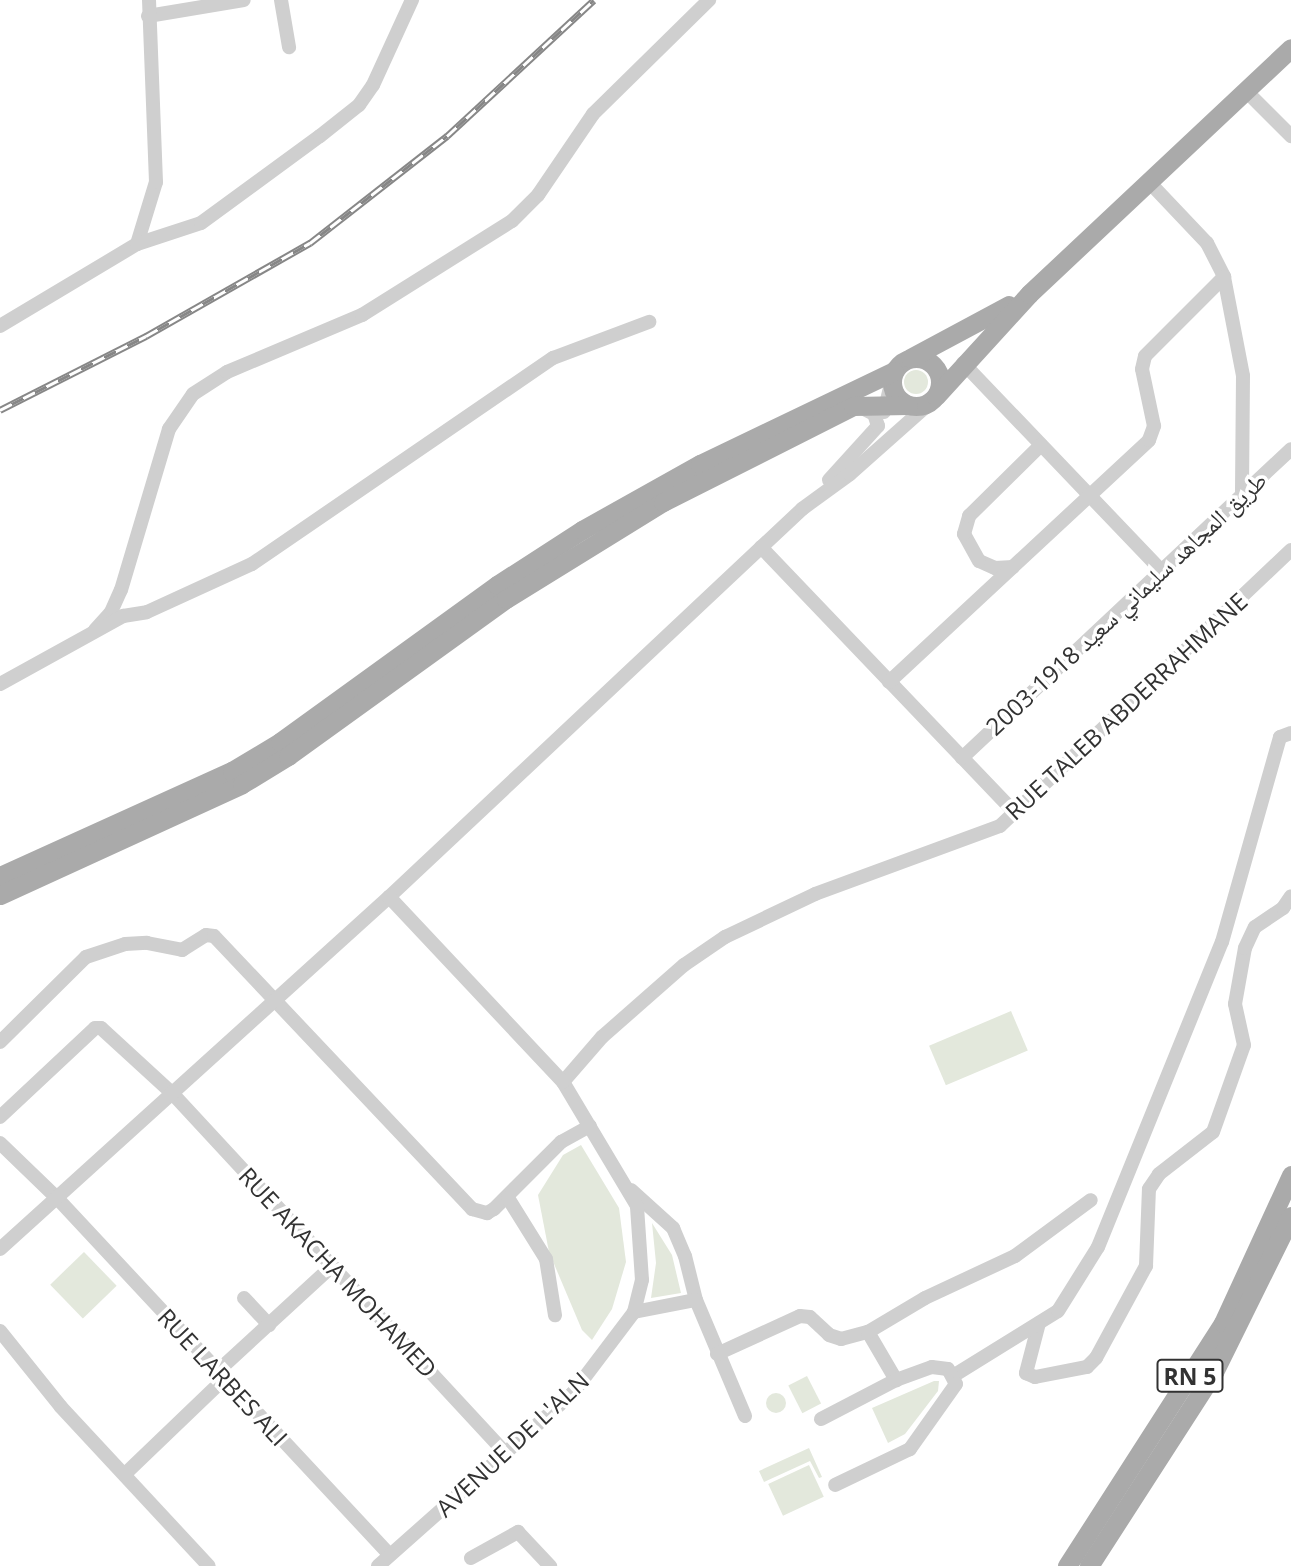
<!DOCTYPE html>
<meta charset="utf-8">
<style>
body{margin:0}
#map{position:relative;width:1291px;height:1566px;overflow:hidden;background:#fff;font-family:"Open Sans","Noto Naskh Arabic",sans-serif}
div>[style]{position:absolute}
[style*='--x']{left:calc(var(--x)*1px);top:calc(var(--y)*1px);width:calc(var(--w)*1px);rotate:calc(var(--a)*1deg)}
.green>*{inset:0;background:#e3e8dc;transform-origin:0 0}
.round{border-radius:50%}
.minor>*{height:14px;margin:-7px;padding:0 7px;transform-origin:7px;border-radius:7px;background:#cfcfcf}
.major>*{height:19px;margin:-9.5px;padding:0 9.5px;transform-origin:9.5px;border-radius:9.5px;background:#aaa}
.major>.ring{margin:-9.5px;padding:0;box-sizing:content-box;background:none;border:19px solid #aaa;border-radius:50%}
.rail>*{height:7px;margin-top:-3.5px;transform-origin:0;background:repeating-linear-gradient(90deg,#fff 0 13px,#878787 0 26px);box-sizing:border-box;border-block:2px solid #878787}
span{translate:-50% -50%;white-space:nowrap;text-align:center;line-height:1.15;-webkit-text-stroke:7px #fff;paint-order:stroke}
.shield-label span{padding:2px 5px;background:#fff;border:2px solid;border-radius:5px;-webkit-text-stroke-width:0}
.shield-label{font-size:23px;color:#323232;font-weight:700}
.street-label{font-size:24px;color:#323232}
</style>
<div id="map">
<div class="green">
<i class="round" style="left:904px;top:370px;width:24px;height:24px"></i>
<i style="left:1011px;top:1011px;width:43px;height:89px;rotate:67deg"></i>
<i style="clip-path:polygon(581px 1145px,619px 1208px,626px 1262px,612px 1309px,592px 1340px,582px 1330px,549px 1252px,538px 1195px,563px 1155px)"></i>
<i style="clip-path:polygon(652px 1223px,672px 1255px,681px 1293px,651px 1298px,656px 1263px)"></i>
<i style="left:84px;top:1252px;width:47px;height:47px;rotate:46deg"></i>
<i style="left:807px;top:1376px;width:31px;height:21px;rotate:63deg"></i>
<i style="clip-path:polygon(934px 1381px,939px 1381px,938px 1391px,905px 1434px,888px 1443px,872px 1408px)"></i>
<i class="round" style="left:766px;top:1393px;width:20px;height:20px"></i>
<i style="clip-path:polygon(809px 1448px,822px 1477px,819px 1478px,810px 1461px,764px 1482px,759px 1471px)"></i>
<i style="left:809px;top:1465px;width:35px;height:45px;rotate:65deg"></i>
</div>
<div class="minor">
<i style="--x:281;--y:0;--w:48;--a:80.3"></i>
<i style="--x:148;--y:16;--w:97;--a:-9.5"></i>
<i style="--x:1246;--y:91;--w:64;--a:45"></i>
<i style="--x:1150;--y:183;--w:83;--a:46.5"></i>
<i style="--x:1207;--y:243;--w:38;--a:63"></i>
<i style="--x:1224;--y:277;--w:101;--a:79.1"></i>
<i style="--x:1243;--y:376;--w:119;--a:90.5"></i>
<i style="--x:137;--y:244;--w:65;--a:-73"></i>
<i style="--x:156;--y:182;--w:182;--a:-92.2"></i>
<i style="--x:0;--y:326;--w:160;--a:-30.9"></i>
<i style="--x:137;--y:244;--w:67;--a:-18.2"></i>
<i style="--x:201;--y:223;--w:147;--a:-36.2"></i>
<i style="--x:320;--y:136;--w:50;--a:-38.5"></i>
<i style="--x:359;--y:105;--w:24;--a:-55"></i>
<i style="--x:373;--y:85;--w:94;--a:-65.4"></i>
<i style="--x:963;--y:363;--w:286;--a:46.3"></i>
<i style="--x:884;--y:412;--w:34;--a:-76"></i>
<i style="--x:829;--y:480;--w:73;--a:-47.8"></i>
<i style="--x:878;--y:426;--w:13;--a:-108"></i>
<i style="--x:874;--y:414;--w:16;--a:-153"></i>
<i style="--x:761;--y:547;--w:368;--a:46.3"></i>
<i style="--x:1013;--y:567;--w:18;--a:177"></i>
<i style="--x:995;--y:568;--w:17;--a:-156"></i>
<i style="--x:979;--y:561;--w:31;--a:-119"></i>
<i style="--x:964;--y:534;--w:19;--a:-74"></i>
<i style="--x:969;--y:516;--w:101;--a:-44.6"></i>
<i style="--x:95;--y:630;--w:24;--a:-48"></i>
<i style="--x:111;--y:612;--w:24;--a:-66"></i>
<i style="--x:121;--y:590;--w:168;--a:-73.4"></i>
<i style="--x:169;--y:429;--w:42;--a:-55.6"></i>
<i style="--x:193;--y:394;--w:40;--a:-32.9"></i>
<i style="--x:227;--y:372;--w:147;--a:-22.9"></i>
<i style="--x:362;--y:315;--w:177;--a:-32.1"></i>
<i style="--x:512;--y:221;--w:37;--a:-45"></i>
<i style="--x:538;--y:195;--w:98;--a:-55.8"></i>
<i style="--x:593;--y:114;--w:163;--a:-44.5"></i>
<i style="--x:889;--y:682;--w:355;--a:-42.9"></i>
<i style="--x:1149;--y:440;--w:15;--a:-70"></i>
<i style="--x:1154;--y:426;--w:58;--a:-101.9"></i>
<i style="--x:1142;--y:369;--w:13;--a:-77"></i>
<i style="--x:1145;--y:356;--w:112;--a:-45"></i>
<i style="--x:0;--y:684;--w:141;--a:-28.9"></i>
<i style="--x:123;--y:616;--w:24;--a:-9"></i>
<i style="--x:147;--y:612;--w:115;--a:-24.6"></i>
<i style="--x:252;--y:564;--w:365;--a:-34.4"></i>
<i style="--x:553;--y:358;--w:103;--a:-20.6"></i>
<i style="--x:962;--y:758;--w:451;--a:-43.2"></i>
<i style="--x:0;--y:1042;--w:121;--a:-44.7"></i>
<i style="--x:86;--y:957;--w:41;--a:-18.4"></i>
<i style="--x:125;--y:944;--w:22;--a:-3"></i>
<i style="--x:147;--y:943;--w:36;--a:11"></i>
<i style="--x:182;--y:950;--w:28;--a:-32"></i>
<i style="--x:206;--y:935;--w:8;--a:7"></i>
<i style="--x:214;--y:936;--w:376;--a:46.6"></i>
<i style="--x:472;--y:1209;--w:16;--a:15"></i>
<i style="--x:487;--y:1213;--w:8;--a:-30"></i>
<i style="--x:494;--y:1209;--w:95;--a:-45"></i>
<i style="--x:561;--y:1142;--w:33;--a:-29"></i>
<i style="--x:563;--y:1082;--w:60;--a:-49.1"></i>
<i style="--x:602;--y:1037;--w:109;--a:-41.3"></i>
<i style="--x:684;--y:965;--w:50;--a:-34.3"></i>
<i style="--x:725;--y:937;--w:100;--a:-25.5"></i>
<i style="--x:815;--y:894;--w:197;--a:-20.2"></i>
<i style="--x:1000;--y:826;--w:401;--a:-43.5"></i>
<i style="--x:0;--y:1117;--w:130;--a:-43.1"></i>
<i style="--x:95;--y:1028;--w:6;--a:0"></i>
<i style="--x:101;--y:1028;--w:96;--a:42.5"></i>
<i style="--x:172;--y:1093;--w:489;--a:47.2"></i>
<i style="--x:0;--y:1143;--w:79;--a:44"></i>
<i style="--x:57;--y:1198;--w:488;--a:47"></i>
<i style="--x:631;--y:1190;--w:57;--a:42.1"></i>
<i style="--x:673;--y:1228;--w:30;--a:67"></i>
<i style="--x:685;--y:1256;--w:45;--a:76"></i>
<i style="--x:508;--y:1198;--w:72;--a:58.1"></i>
<i style="--x:546;--y:1259;--w:57;--a:80.9"></i>
<i style="--x:0;--y:1249;--w:525;--a:-42.14"></i>
<i style="--x:389;--y:897;--w:567;--a:-43.21"></i>
<i style="--x:802;--y:509;--w:59;--a:-36.1"></i>
<i style="--x:850;--y:474;--w:108;--a:-41.6"></i>
<i style="--x:244;--y:1298;--w:37;--a:47"></i>
<i style="--x:634;--y:1312;--w:63;--a:-11"></i>
<i style="--x:696;--y:1300;--w:126;--a:67.1"></i>
<i style="--x:1039;--y:1323;--w:52;--a:104.6"></i>
<i style="--x:1026;--y:1373;--w:10;--a:24"></i>
<i style="--x:1035;--y:1377;--w:53;--a:-10.9"></i>
<i style="--x:1087;--y:1367;--w:13;--a:-45"></i>
<i style="--x:1096;--y:1358;--w:105;--a:-61.5"></i>
<i style="--x:1146;--y:1266;--w:77;--a:-87.8"></i>
<i style="--x:1149;--y:1189;--w:18;--a:-56"></i>
<i style="--x:1159;--y:1174;--w:68;--a:-37.9"></i>
<i style="--x:1213;--y:1132;--w:92;--a:-70.4"></i>
<i style="--x:1244;--y:1045;--w:42;--a:-102.4"></i>
<i style="--x:1235;--y:1004;--w:57;--a:-79.9"></i>
<i style="--x:1245;--y:948;--w:23;--a:-65"></i>
<i style="--x:1255;--y:927;--w:34;--a:-34"></i>
<i style="--x:1283;--y:908;--w:14;--a:-56"></i>
<i style="--x:0;--y:1331;--w:97;--a:51.2"></i>
<i style="--x:61;--y:1407;--w:217;--a:47.1"></i>
<i style="--x:868;--y:1332;--w:56;--a:59.7"></i>
<i style="--x:717;--y:1354;--w:91;--a:-24.6"></i>
<i style="--x:800;--y:1316;--w:10;--a:6"></i>
<i style="--x:810;--y:1317;--w:26;--a:43"></i>
<i style="--x:829;--y:1335;--w:13;--a:18"></i>
<i style="--x:841;--y:1339;--w:28;--a:-15"></i>
<i style="--x:868;--y:1332;--w:66;--a:-30.8"></i>
<i style="--x:925;--y:1298;--w:99;--a:-25"></i>
<i style="--x:1015;--y:1256;--w:94;--a:-36.4"></i>
<i style="--x:219;--y:1370;--w:154;--a:-42.6"></i>
<i style="--x:953;--y:1376;--w:123;--a:-31.8"></i>
<i style="--x:1058;--y:1311;--w:75;--a:-58"></i>
<i style="--x:1098;--y:1247;--w:329;--a:-67.9"></i>
<i style="--x:1222;--y:942;--w:213;--a:-74.2"></i>
<i style="--x:1280;--y:737;--w:12;--a:-20"></i>
<i style="--x:821;--y:1419;--w:85;--a:-27.5"></i>
<i style="--x:896;--y:1380;--w:38;--a:-20"></i>
<i style="--x:932;--y:1367;--w:16;--a:7"></i>
<i style="--x:948;--y:1369;--w:17;--a:62"></i>
<i style="--x:956;--y:1384;--w:80;--a:125.3"></i>
<i style="--x:910;--y:1449;--w:83;--a:154.4"></i>
<i style="--x:125;--y:1474;--w:139;--a:-43.8"></i>
<i style="--x:471;--y:1558;--w:54;--a:-29"></i>
<i style="--x:518;--y:1532;--w:47;--a:46.7"></i>
<i style="--x:378;--y:1566;--w:259;--a:-41.6"></i>
<i style="--x:572;--y:1394;--w:103;--a:-52.9"></i>
<i style="--x:634;--y:1312;--w:33;--a:-76"></i>
<i style="--x:642;--y:1280;--w:74;--a:-93.9"></i>
<i style="--x:637;--y:1206;--w:144;--a:-120.8"></i>
<i style="--x:563;--y:1082;--w:254;--a:-133.2"></i>
</div>
<div class="major">
<i class="ring" style="left:892px;top:358px;width:29px;height:29px"></i>
<i style="--x:910;--y:358;--w:112;--a:-28.2"></i>
<i style="--x:936;--y:396;--w:138;--a:-47.6"></i>
<i style="--x:1029;--y:294;--w:359;--a:-43.2"></i>
<i style="--x:0;--y:876;--w:255;--a:-24.4"></i>
<i style="--x:232;--y:771;--w:56;--a:-31.1"></i>
<i style="--x:280;--y:742;--w:268;--a:-35.9"></i>
<i style="--x:497;--y:585;--w:101;--a:-32.9"></i>
<i style="--x:582;--y:530;--w:135;--a:-29.2"></i>
<i style="--x:700;--y:464;--w:215;--a:-25.6"></i>
<i style="--x:0;--y:895;--w:266;--a:-24.6"></i>
<i style="--x:242;--y:784;--w:54;--a:-31.3"></i>
<i style="--x:288;--y:756;--w:269;--a:-35.8"></i>
<i style="--x:506;--y:599;--w:185;--a:-31.7"></i>
<i style="--x:663;--y:502;--w:213;--a:-26.8"></i>
<i style="--x:853;--y:406;--w:55;--a:-1"></i>
<i style="--x:1067;--y:1566;--w:289;--a:-57.3"></i>
<i style="--x:1223;--y:1323;--w:163;--a:-65.3"></i>
<i style="--x:1089;--y:1566;--w:231;--a:-57.2"></i>
<i style="--x:1214;--y:1372;--w:174;--a:-63.7"></i>
</div>
<div class="rail">
<i style="--x:0;--y:410;--w:164;--a:-26.9"></i>
<i style="--x:146;--y:336;--w:189;--a:-29.6"></i>
<i style="--x:310;--y:243;--w:174;--a:-38"></i>
<i style="--x:447;--y:136;--w:200;--a:-42.8"></i>
</div>
<div class="shield-label">
<span style="left:1190px;top:1376px">RN 5</span>
</div>
<div class="street-label">
<span style="left:1126px;top:603px;rotate:-43deg">طريق المجاهد سليماني سعيد 1918-2003</span>
<span style="left:1126px;top:706px;rotate:-43deg">RUE TALEB ABDERRAHMANE</span>
<span style="left:338px;top:1272px;rotate:47deg">RUE AKACHA MOHAMED</span>
<span style="left:223px;top:1377px;rotate:47deg">RUE LARBES ALI</span>
<span style="left:512px;top:1444px;rotate:-43deg">AVENUE DE L'ALN</span>
</div>
</div>
